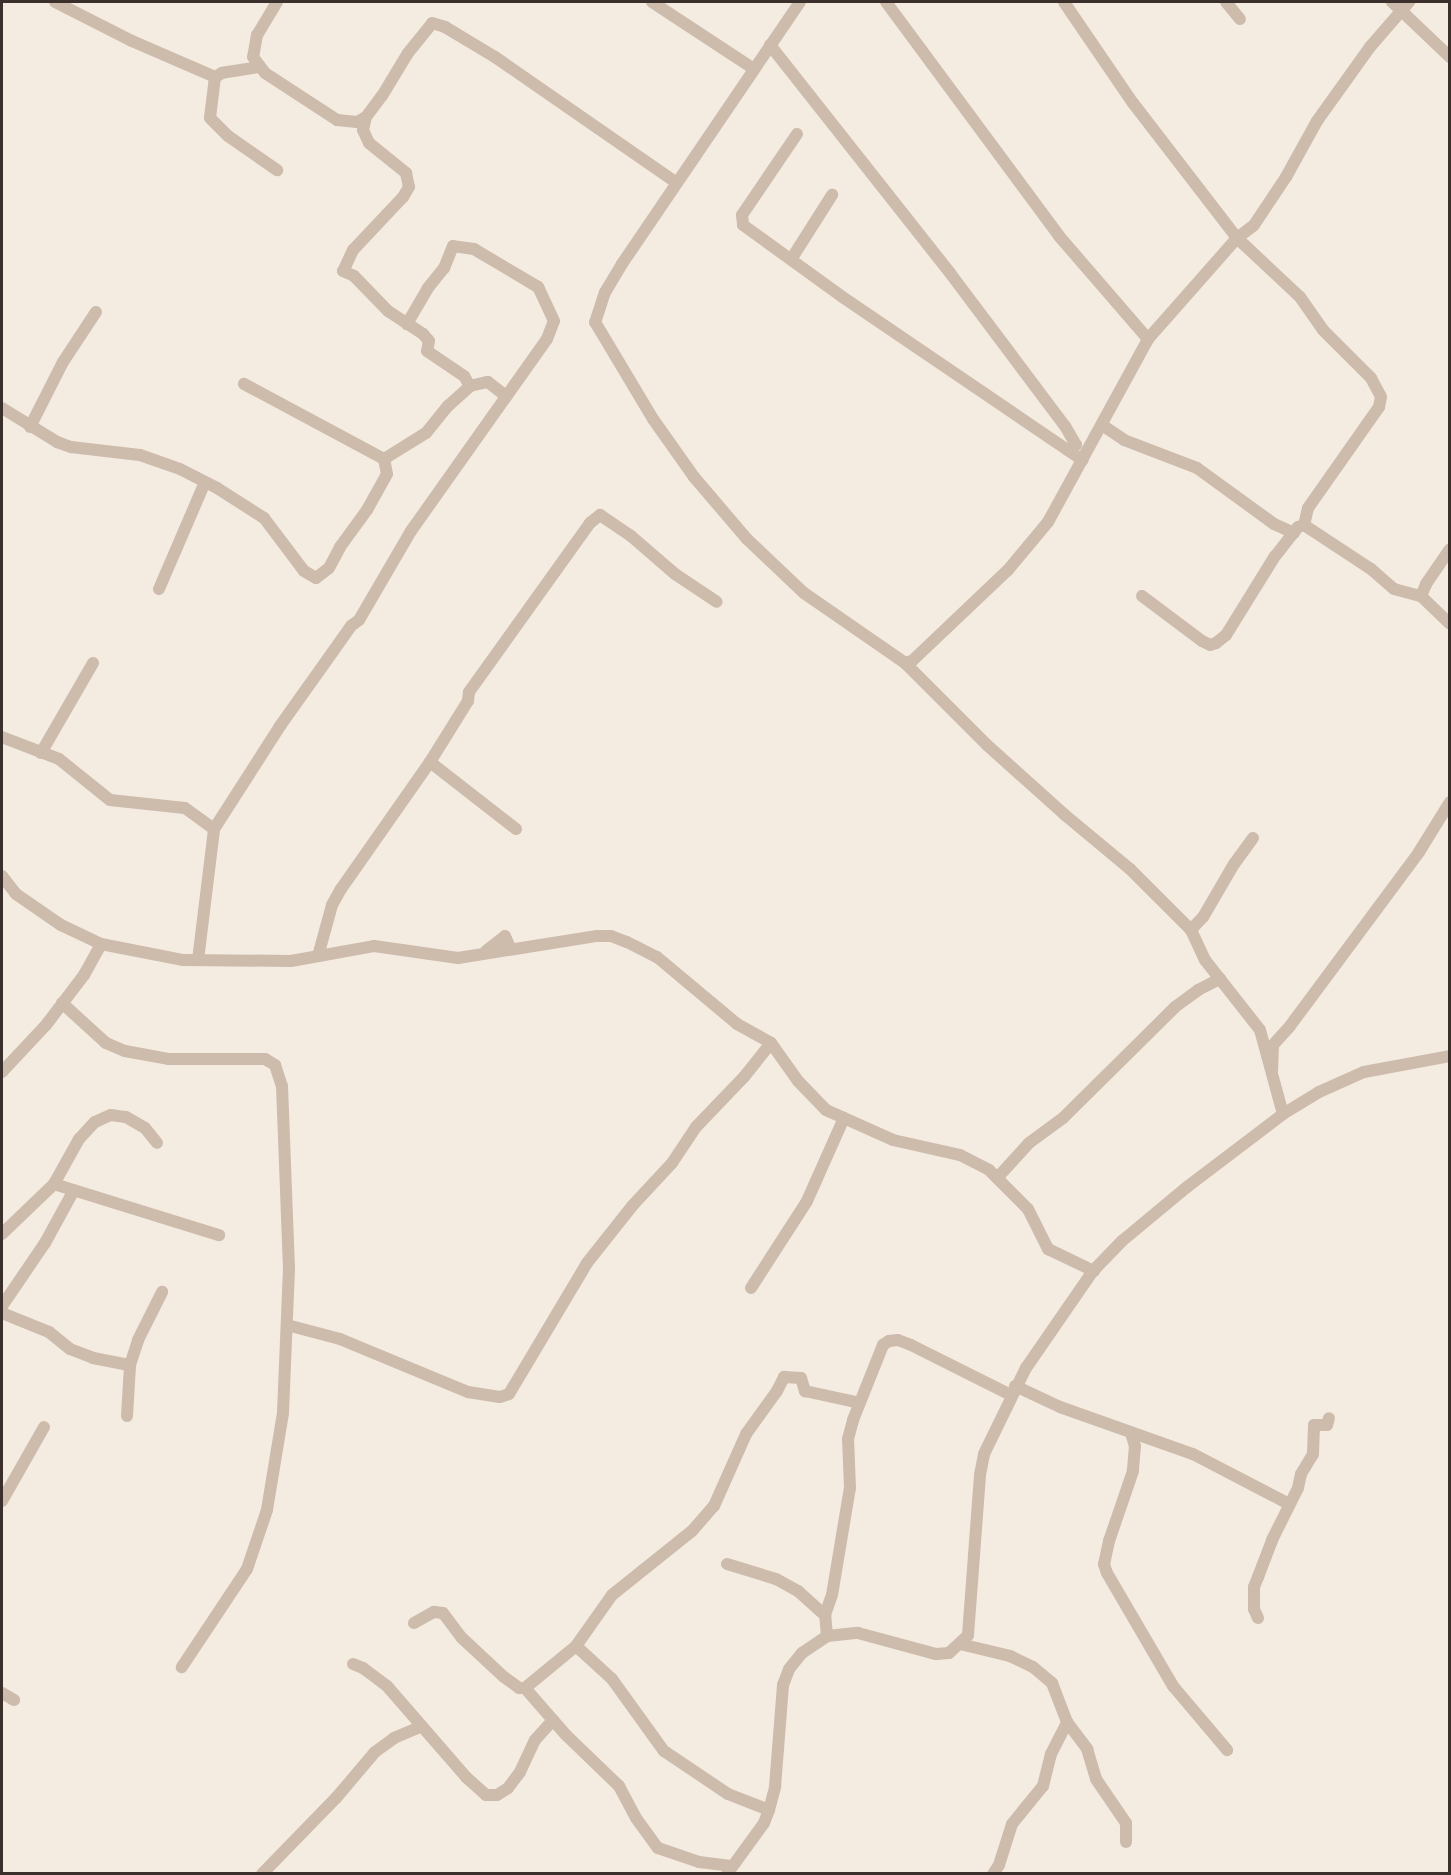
<!DOCTYPE html>
<style>
body{margin:0}
#map{position:relative;width:1451px;height:1875px;overflow:hidden;background:#f4ebe1;font-family:"Open Sans",sans-serif}
div>[style]{position:absolute}
[style*='--x']{left:calc(var(--x)*1px);top:calc(var(--y)*1px);width:calc(var(--w)*1px);rotate:calc(var(--a)*1deg)}
.minor>*{height:12px;margin:-6px;padding:0 6px;transform-origin:6px;border-radius:6px;background:#cdbbac}
span{translate:-50% -50%;white-space:nowrap;text-align:center;line-height:1.15;-webkit-text-stroke:4.5px #fbf5ee;paint-order:stroke}
.frame{position:absolute;inset:0;border:3px solid #3b302b;pointer-events:none}
</style>
<div id="map">
<div class="minor">
<i style="--x:55;--y:2;--w:86;--a:26.9"></i>
<i style="--x:132;--y:41;--w:90;--a:23.4"></i>
<i style="--x:277;--y:2;--w:39;--a:121"></i>
<i style="--x:257;--y:35;--w:22;--a:100"></i>
<i style="--x:253;--y:57;--w:20;--a:53"></i>
<i style="--x:265;--y:73;--w:86;--a:33.1"></i>
<i style="--x:337;--y:120;--w:20;--a:6"></i>
<i style="--x:357;--y:122;--w:10;--a:-29"></i>
<i style="--x:366;--y:117;--w:26;--a:-53"></i>
<i style="--x:382;--y:96;--w:50;--a:-58.8"></i>
<i style="--x:408;--y:53;--w:38;--a:-51"></i>
<i style="--x:432;--y:23;--w:14;--a:17"></i>
<i style="--x:445;--y:27;--w:58;--a:31"></i>
<i style="--x:495;--y:57;--w:221;--a:34.7"></i>
<i style="--x:652;--y:2;--w:122;--a:33.3"></i>
<i style="--x:800;--y:2;--w:317;--a:124.2"></i>
<i style="--x:622;--y:264;--w:33;--a:121"></i>
<i style="--x:605;--y:292;--w:32;--a:108"></i>
<i style="--x:595;--y:322;--w:113;--a:59.1"></i>
<i style="--x:653;--y:419;--w:71;--a:54.7"></i>
<i style="--x:694;--y:477;--w:82;--a:49.5"></i>
<i style="--x:747;--y:539;--w:79;--a:43.5"></i>
<i style="--x:804;--y:593;--w:123;--a:34.7"></i>
<i style="--x:905;--y:663;--w:7;--a:-16"></i>
<i style="--x:912;--y:661;--w:132;--a:-43.5"></i>
<i style="--x:1008;--y:570;--w:62;--a:-50.2"></i>
<i style="--x:1048;--y:522;--w:209;--a:-61.3"></i>
<i style="--x:1148;--y:339;--w:135;--a:-48.6"></i>
<i style="--x:1237;--y:238;--w:21;--a:-37"></i>
<i style="--x:1254;--y:225;--w:58;--a:-56.3"></i>
<i style="--x:1286;--y:177;--w:64;--a:-61"></i>
<i style="--x:1317;--y:121;--w:91;--a:-54.4"></i>
<i style="--x:1370;--y:47;--w:60;--a:-49.1"></i>
<i style="--x:886;--y:2;--w:291;--a:53.5"></i>
<i style="--x:1059;--y:236;--w:136;--a:49.2"></i>
<i style="--x:1064;--y:2;--w:122;--a:55.7"></i>
<i style="--x:1133;--y:103;--w:170;--a:52.4"></i>
<i style="--x:1237;--y:238;--w:86;--a:43.1"></i>
<i style="--x:1300;--y:297;--w:40;--a:55.1"></i>
<i style="--x:1323;--y:330;--w:68;--a:45"></i>
<i style="--x:1371;--y:378;--w:21;--a:62"></i>
<i style="--x:1381;--y:397;--w:10;--a:101"></i>
<i style="--x:1379;--y:407;--w:123;--a:125.1"></i>
<i style="--x:1308;--y:508;--w:17;--a:103"></i>
<i style="--x:1304;--y:525;--w:6;--a:162"></i>
<i style="--x:1298;--y:527;--w:37;--a:128"></i>
<i style="--x:1275;--y:556;--w:93;--a:121.8"></i>
<i style="--x:1226;--y:635;--w:13;--a:141"></i>
<i style="--x:1216;--y:643;--w:6;--a:162"></i>
<i style="--x:1210;--y:645;--w:9;--a:-153"></i>
<i style="--x:1202;--y:641;--w:75;--a:-143.1"></i>
<i style="--x:1226;--y:2;--w:22;--a:51"></i>
<i style="--x:1392;--y:2;--w:80;--a:43.5"></i>
<i style="--x:770;--y:45;--w:290;--a:51.7"></i>
<i style="--x:950;--y:273;--w:191;--a:53.1"></i>
<i style="--x:1065;--y:426;--w:22;--a:60"></i>
<i style="--x:1076;--y:445;--w:10;--a:151"></i>
<i style="--x:259;--y:67;--w:37;--a:171"></i>
<i style="--x:222;--y:73;--w:8;--a:150"></i>
<i style="--x:215;--y:77;--w:41;--a:97"></i>
<i style="--x:210;--y:118;--w:25;--a:45"></i>
<i style="--x:228;--y:136;--w:60;--a:34.8"></i>
<i style="--x:366;--y:117;--w:13;--a:103"></i>
<i style="--x:363;--y:130;--w:14;--a:65"></i>
<i style="--x:369;--y:143;--w:48;--a:39"></i>
<i style="--x:406;--y:173;--w:14;--a:78"></i>
<i style="--x:409;--y:187;--w:12;--a:121"></i>
<i style="--x:403;--y:197;--w:73;--a:133.3"></i>
<i style="--x:353;--y:250;--w:23;--a:115"></i>
<i style="--x:343;--y:271;--w:12;--a:24"></i>
<i style="--x:354;--y:276;--w:49;--a:45.8"></i>
<i style="--x:388;--y:311;--w:42;--a:33.3"></i>
<i style="--x:423;--y:334;--w:9;--a:49"></i>
<i style="--x:429;--y:341;--w:10;--a:101"></i>
<i style="--x:427;--y:351;--w:45;--a:34"></i>
<i style="--x:464;--y:376;--w:12;--a:59"></i>
<i style="--x:470;--y:386;--w:18;--a:-13"></i>
<i style="--x:488;--y:382;--w:23;--a:38"></i>
<i style="--x:797;--y:134;--w:98;--a:124.2"></i>
<i style="--x:742;--y:215;--w:10;--a:84"></i>
<i style="--x:743;--y:225;--w:121;--a:35.9"></i>
<i style="--x:841;--y:296;--w:292;--a:34.2"></i>
<i style="--x:792;--y:258;--w:75;--a:-57.6"></i>
<i style="--x:2;--y:408;--w:65;--a:31.7"></i>
<i style="--x:57;--y:442;--w:15;--a:20"></i>
<i style="--x:71;--y:447;--w:69;--a:6.6"></i>
<i style="--x:140;--y:455;--w:42;--a:19.3"></i>
<i style="--x:180;--y:469;--w:42;--a:27.2"></i>
<i style="--x:217;--y:488;--w:56;--a:32.6"></i>
<i style="--x:264;--y:518;--w:66;--a:53"></i>
<i style="--x:304;--y:571;--w:14;--a:30"></i>
<i style="--x:316;--y:578;--w:16;--a:-38"></i>
<i style="--x:329;--y:568;--w:24;--a:-62"></i>
<i style="--x:340;--y:547;--w:46;--a:-53.9"></i>
<i style="--x:367;--y:510;--w:41;--a:-60.9"></i>
<i style="--x:387;--y:474;--w:15;--a:-101"></i>
<i style="--x:384;--y:459;--w:159;--a:-151.8"></i>
<i style="--x:1102;--y:425;--w:27;--a:34"></i>
<i style="--x:1124;--y:440;--w:78;--a:21"></i>
<i style="--x:1197;--y:468;--w:95;--a:36"></i>
<i style="--x:1274;--y:524;--w:22;--a:24"></i>
<i style="--x:30;--y:427;--w:73;--a:-63.1"></i>
<i style="--x:63;--y:362;--w:60;--a:-56.6"></i>
<i style="--x:384;--y:459;--w:49;--a:-31.8"></i>
<i style="--x:426;--y:433;--w:35;--a:-51"></i>
<i style="--x:448;--y:406;--w:30;--a:-42"></i>
<i style="--x:1304;--y:525;--w:80;--a:33.3"></i>
<i style="--x:1371;--y:569;--w:30;--a:41"></i>
<i style="--x:1394;--y:589;--w:28;--a:15"></i>
<i style="--x:1421;--y:596;--w:40;--a:44"></i>
<i style="--x:159;--y:589;--w:116;--a:-66.7"></i>
<i style="--x:1421;--y:596;--w:13;--a:-67"></i>
<i style="--x:1426;--y:584;--w:42;--a:-55.6"></i>
<i style="--x:905;--y:663;--w:116;--a:45"></i>
<i style="--x:987;--y:745;--w:105;--a:41.9"></i>
<i style="--x:1065;--y:815;--w:85;--a:39.7"></i>
<i style="--x:1130;--y:869;--w:86;--a:45"></i>
<i style="--x:2;--y:737;--w:61;--a:21.1"></i>
<i style="--x:59;--y:759;--w:65;--a:38.8"></i>
<i style="--x:110;--y:800;--w:75;--a:6.1"></i>
<i style="--x:185;--y:808;--w:36;--a:36"></i>
<i style="--x:214;--y:829;--w:122;--a:-57.3"></i>
<i style="--x:280;--y:726;--w:123;--a:-54.6"></i>
<i style="--x:351;--y:626;--w:10;--a:-37"></i>
<i style="--x:359;--y:620;--w:103;--a:-59.7"></i>
<i style="--x:411;--y:531;--w:235;--a:-54.7"></i>
<i style="--x:547;--y:339;--w:19;--a:-69"></i>
<i style="--x:554;--y:321;--w:38;--a:-115"></i>
<i style="--x:538;--y:287;--w:74;--a:-149.3"></i>
<i style="--x:474;--y:249;--w:21;--a:-172"></i>
<i style="--x:453;--y:246;--w:24;--a:112"></i>
<i style="--x:444;--y:268;--w:26;--a:129"></i>
<i style="--x:428;--y:288;--w:42;--a:120.3"></i>
<i style="--x:41;--y:753;--w:104;--a:-60"></i>
<i style="--x:430;--y:762;--w:109;--a:37.9"></i>
<i style="--x:1253;--y:838;--w:32;--a:126"></i>
<i style="--x:1234;--y:864;--w:61;--a:120.3"></i>
<i style="--x:1203;--y:917;--w:18;--a:133"></i>
<i style="--x:1191;--y:930;--w:33;--a:65"></i>
<i style="--x:1205;--y:960;--w:89;--a:51.8"></i>
<i style="--x:1260;--y:1030;--w:87;--a:74.7"></i>
<i style="--x:2;--y:876;--w:23;--a:52"></i>
<i style="--x:16;--y:894;--w:55;--a:34.6"></i>
<i style="--x:61;--y:925;--w:44;--a:25.4"></i>
<i style="--x:101;--y:944;--w:84;--a:11"></i>
<i style="--x:183;--y:960;--w:108;--a:0.5"></i>
<i style="--x:291;--y:961;--w:84;--a:-10.2"></i>
<i style="--x:374;--y:946;--w:85;--a:8.1"></i>
<i style="--x:458;--y:958;--w:141;--a:-9"></i>
<i style="--x:597;--y:936;--w:14;--a:0"></i>
<i style="--x:611;--y:936;--w:17;--a:21"></i>
<i style="--x:627;--y:942;--w:34;--a:27"></i>
<i style="--x:657;--y:957;--w:104;--a:39.9"></i>
<i style="--x:737;--y:1024;--w:39;--a:29"></i>
<i style="--x:771;--y:1043;--w:47;--a:54.6"></i>
<i style="--x:798;--y:1081;--w:40;--a:46"></i>
<i style="--x:826;--y:1110;--w:73;--a:24.1"></i>
<i style="--x:893;--y:1140;--w:69;--a:12.6"></i>
<i style="--x:960;--y:1155;--w:33;--a:27"></i>
<i style="--x:989;--y:1170;--w:55;--a:45"></i>
<i style="--x:1028;--y:1209;--w:45;--a:63.4"></i>
<i style="--x:1048;--y:1249;--w:51;--a:25.6"></i>
<i style="--x:486;--y:951;--w:24;--a:-38"></i>
<i style="--x:505;--y:936;--w:13;--a:67"></i>
<i style="--x:318;--y:956;--w:53;--a:-74.6"></i>
<i style="--x:332;--y:905;--w:18;--a:-61"></i>
<i style="--x:341;--y:889;--w:155;--a:-55"></i>
<i style="--x:430;--y:762;--w:72;--a:-58.1"></i>
<i style="--x:468;--y:701;--w:9;--a:-84"></i>
<i style="--x:469;--y:692;--w:208;--a:-54.4"></i>
<i style="--x:590;--y:523;--w:13;--a:-39"></i>
<i style="--x:600;--y:515;--w:37;--a:34"></i>
<i style="--x:631;--y:536;--w:58;--a:40.8"></i>
<i style="--x:675;--y:574;--w:50;--a:33.7"></i>
<i style="--x:198;--y:960;--w:132;--a:-83"></i>
<i style="--x:62;--y:1003;--w:59;--a:42.3"></i>
<i style="--x:106;--y:1043;--w:21;--a:23"></i>
<i style="--x:125;--y:1051;--w:45;--a:10.3"></i>
<i style="--x:169;--y:1059;--w:96;--a:0"></i>
<i style="--x:265;--y:1059;--w:12;--a:31"></i>
<i style="--x:275;--y:1065;--w:22;--a:72"></i>
<i style="--x:282;--y:1086;--w:183;--a:87.8"></i>
<i style="--x:289;--y:1269;--w:144;--a:92.4"></i>
<i style="--x:283;--y:1413;--w:98;--a:99.4"></i>
<i style="--x:267;--y:1510;--w:62;--a:108.7"></i>
<i style="--x:247;--y:1569;--w:118;--a:123.6"></i>
<i style="--x:2;--y:1072;--w:64;--a:-46.9"></i>
<i style="--x:46;--y:1025;--w:63;--a:-52.8"></i>
<i style="--x:84;--y:975;--w:35;--a:-61"></i>
<i style="--x:1272;--y:1073;--w:28;--a:-88"></i>
<i style="--x:1273;--y:1045;--w:25;--a:-48"></i>
<i style="--x:1290;--y:1026;--w:217;--a:-53.4"></i>
<i style="--x:1419;--y:852;--w:59;--a:-58.2"></i>
<i style="--x:998;--y:1177;--w:46;--a:-47.6"></i>
<i style="--x:1029;--y:1143;--w:42;--a:-36.3"></i>
<i style="--x:1063;--y:1118;--w:158;--a:-44.7"></i>
<i style="--x:1175;--y:1007;--w:29;--a:-36"></i>
<i style="--x:1198;--y:990;--w:25;--a:-27"></i>
<i style="--x:54;--y:1184;--w:173;--a:17.2"></i>
<i style="--x:2;--y:1234;--w:72;--a:-43.9"></i>
<i style="--x:54;--y:1184;--w:51;--a:-60.9"></i>
<i style="--x:79;--y:1139;--w:23;--a:-47"></i>
<i style="--x:95;--y:1122;--w:17;--a:-24"></i>
<i style="--x:111;--y:1115;--w:15;--a:8"></i>
<i style="--x:126;--y:1117;--w:22;--a:30"></i>
<i style="--x:145;--y:1128;--w:19;--a:51"></i>
<i style="--x:751;--y:1288;--w:103;--a:-57.2"></i>
<i style="--x:807;--y:1201;--w:91;--a:-66"></i>
<i style="--x:2;--y:1306;--w:76;--a:-55.7"></i>
<i style="--x:45;--y:1243;--w:60;--a:-61.3"></i>
<i style="--x:2;--y:1313;--w:51;--a:22"></i>
<i style="--x:49;--y:1332;--w:27;--a:39"></i>
<i style="--x:70;--y:1349;--w:25;--a:21"></i>
<i style="--x:93;--y:1358;--w:38;--a:11"></i>
<i style="--x:287;--y:1325;--w:55;--a:14.8"></i>
<i style="--x:340;--y:1339;--w:139;--a:22.5"></i>
<i style="--x:468;--y:1392;--w:32;--a:9"></i>
<i style="--x:500;--y:1397;--w:9;--a:-18"></i>
<i style="--x:509;--y:1394;--w:152;--a:-59.2"></i>
<i style="--x:587;--y:1263;--w:74;--a:-51.6"></i>
<i style="--x:633;--y:1205;--w:57;--a:-47.1"></i>
<i style="--x:672;--y:1163;--w:43;--a:-56.3"></i>
<i style="--x:696;--y:1127;--w:69;--a:-46.2"></i>
<i style="--x:744;--y:1077;--w:43;--a:-51.5"></i>
<i style="--x:1015;--y:1386;--w:50;--a:25"></i>
<i style="--x:1060;--y:1407;--w:141;--a:19.5"></i>
<i style="--x:1193;--y:1454;--w:108;--a:27.5"></i>
<i style="--x:127;--y:1416;--w:51;--a:-86.6"></i>
<i style="--x:130;--y:1365;--w:26;--a:-72"></i>
<i style="--x:138;--y:1340;--w:54;--a:-63.4"></i>
<i style="--x:1131;--y:1433;--w:14;--a:73"></i>
<i style="--x:1135;--y:1446;--w:25;--a:95"></i>
<i style="--x:1133;--y:1471;--w:74;--a:108.9"></i>
<i style="--x:1109;--y:1541;--w:24;--a:102"></i>
<i style="--x:1104;--y:1564;--w:9;--a:72"></i>
<i style="--x:1107;--y:1573;--w:131;--a:59.7"></i>
<i style="--x:1173;--y:1686;--w:84;--a:49.8"></i>
<i style="--x:2;--y:1501;--w:85;--a:-60.4"></i>
<i style="--x:727;--y:1564;--w:51;--a:17"></i>
<i style="--x:776;--y:1579;--w:25;--a:29"></i>
<i style="--x:798;--y:1591;--w:36;--a:42"></i>
<i style="--x:1258;--y:1618;--w:10;--a:-114"></i>
<i style="--x:1254;--y:1609;--w:22;--a:-90"></i>
<i style="--x:1254;--y:1587;--w:11;--a:-68"></i>
<i style="--x:1258;--y:1577;--w:40;--a:-69"></i>
<i style="--x:1272;--y:1540;--w:58;--a:-63.4"></i>
<i style="--x:1298;--y:1488;--w:14;--a:-78"></i>
<i style="--x:1301;--y:1474;--w:23;--a:-59"></i>
<i style="--x:1313;--y:1454;--w:29;--a:-88"></i>
<i style="--x:1314;--y:1425;--w:13;--a:0"></i>
<i style="--x:1327;--y:1425;--w:7;--a:-74"></i>
<i style="--x:414;--y:1623;--w:23;--a:-29"></i>
<i style="--x:434;--y:1612;--w:9;--a:6"></i>
<i style="--x:443;--y:1613;--w:31;--a:53"></i>
<i style="--x:462;--y:1638;--w:57;--a:42.9"></i>
<i style="--x:504;--y:1677;--w:19;--a:36"></i>
<i style="--x:519;--y:1688;--w:6;--a:0"></i>
<i style="--x:525;--y:1688;--w:66;--a:-39.5"></i>
<i style="--x:576;--y:1646;--w:62;--a:-54.8"></i>
<i style="--x:612;--y:1595;--w:102;--a:-38.7"></i>
<i style="--x:692;--y:1531;--w:33;--a:-49"></i>
<i style="--x:714;--y:1506;--w:79;--a:-66"></i>
<i style="--x:746;--y:1434;--w:53;--a:-54.2"></i>
<i style="--x:777;--y:1391;--w:16;--a:-63"></i>
<i style="--x:784;--y:1377;--w:17;--a:3"></i>
<i style="--x:801;--y:1378;--w:14;--a:73"></i>
<i style="--x:805;--y:1391;--w:56;--a:12.3"></i>
<i style="--x:827;--y:1636;--w:21;--a:-95"></i>
<i style="--x:825;--y:1615;--w:21;--a:-71"></i>
<i style="--x:832;--y:1595;--w:109;--a:-80.5"></i>
<i style="--x:850;--y:1488;--w:49;--a:-92.3"></i>
<i style="--x:848;--y:1439;--w:20;--a:-75"></i>
<i style="--x:853;--y:1420;--w:81;--a:-68.2"></i>
<i style="--x:883;--y:1345;--w:7;--a:-34"></i>
<i style="--x:889;--y:1341;--w:9;--a:-6"></i>
<i style="--x:898;--y:1340;--w:14;--a:21"></i>
<i style="--x:911;--y:1345;--w:112;--a:26.6"></i>
<i style="--x:960;--y:1644;--w:51;--a:13.5"></i>
<i style="--x:1010;--y:1656;--w:25;--a:26"></i>
<i style="--x:1033;--y:1667;--w:25;--a:40"></i>
<i style="--x:1052;--y:1683;--w:42;--a:69"></i>
<i style="--x:1067;--y:1722;--w:34;--a:53"></i>
<i style="--x:1087;--y:1749;--w:31;--a:73"></i>
<i style="--x:1096;--y:1779;--w:53;--a:55.7"></i>
<i style="--x:1126;--y:1823;--w:19;--a:90"></i>
<i style="--x:576;--y:1646;--w:49;--a:42.5"></i>
<i style="--x:612;--y:1679;--w:89;--a:54.2"></i>
<i style="--x:664;--y:1751;--w:77;--a:33.9"></i>
<i style="--x:728;--y:1794;--w:44;--a:21.3"></i>
<i style="--x:353;--y:1664;--w:11;--a:22"></i>
<i style="--x:363;--y:1668;--w:30;--a:37"></i>
<i style="--x:387;--y:1686;--w:121;--a:49"></i>
<i style="--x:466;--y:1777;--w:27;--a:42"></i>
<i style="--x:486;--y:1795;--w:11;--a:0"></i>
<i style="--x:497;--y:1795;--w:13;--a:-32"></i>
<i style="--x:508;--y:1788;--w:20;--a:-53"></i>
<i style="--x:520;--y:1772;--w:35;--a:-65"></i>
<i style="--x:535;--y:1740;--w:27;--a:-48"></i>
<i style="--x:525;--y:1688;--w:62;--a:48.9"></i>
<i style="--x:566;--y:1735;--w:74;--a:43.9"></i>
<i style="--x:619;--y:1786;--w:36;--a:62"></i>
<i style="--x:636;--y:1818;--w:37;--a:54"></i>
<i style="--x:658;--y:1848;--w:43;--a:18.9"></i>
<i style="--x:699;--y:1862;--w:32;--a:7"></i>
<i style="--x:2;--y:1693;--w:14;--a:30"></i>
<i style="--x:262;--y:1874;--w:106;--a:-45.8"></i>
<i style="--x:336;--y:1798;--w:60;--a:-49.7"></i>
<i style="--x:375;--y:1752;--w:24;--a:-36"></i>
<i style="--x:394;--y:1738;--w:30;--a:-23"></i>
<i style="--x:727;--y:1874;--w:63;--a:-54"></i>
<i style="--x:764;--y:1823;--w:14;--a:-69"></i>
<i style="--x:769;--y:1810;--w:24;--a:-75"></i>
<i style="--x:775;--y:1787;--w:102;--a:-85.5"></i>
<i style="--x:783;--y:1685;--w:17;--a:-69"></i>
<i style="--x:789;--y:1669;--w:21;--a:-51"></i>
<i style="--x:802;--y:1653;--w:30;--a:-34"></i>
<i style="--x:827;--y:1636;--w:31;--a:-6"></i>
<i style="--x:858;--y:1633;--w:81;--a:15.1"></i>
<i style="--x:936;--y:1654;--w:13;--a:-4"></i>
<i style="--x:949;--y:1653;--w:26;--a:-43"></i>
<i style="--x:968;--y:1635;--w:160;--a:-85.7"></i>
<i style="--x:980;--y:1475;--w:21;--a:-79"></i>
<i style="--x:984;--y:1454;--w:96;--a:-64"></i>
<i style="--x:1026;--y:1368;--w:118;--a:-55.4"></i>
<i style="--x:1093;--y:1271;--w:42;--a:-46"></i>
<i style="--x:1122;--y:1241;--w:85;--a:-39.7"></i>
<i style="--x:1187;--y:1187;--w:121;--a:-37.2"></i>
<i style="--x:1283;--y:1114;--w:42;--a:-31.4"></i>
<i style="--x:1319;--y:1092;--w:49;--a:-24"></i>
<i style="--x:1364;--y:1072;--w:87;--a:-10.5"></i>
<i style="--x:993;--y:1874;--w:11;--a:-56"></i>
<i style="--x:999;--y:1865;--w:43;--a:-72.4"></i>
<i style="--x:1012;--y:1824;--w:49;--a:-50.8"></i>
<i style="--x:1043;--y:1786;--w:33;--a:-76"></i>
<i style="--x:1051;--y:1754;--w:36;--a:-63"></i>
</div>
<div class="frame"></div>
</div>
